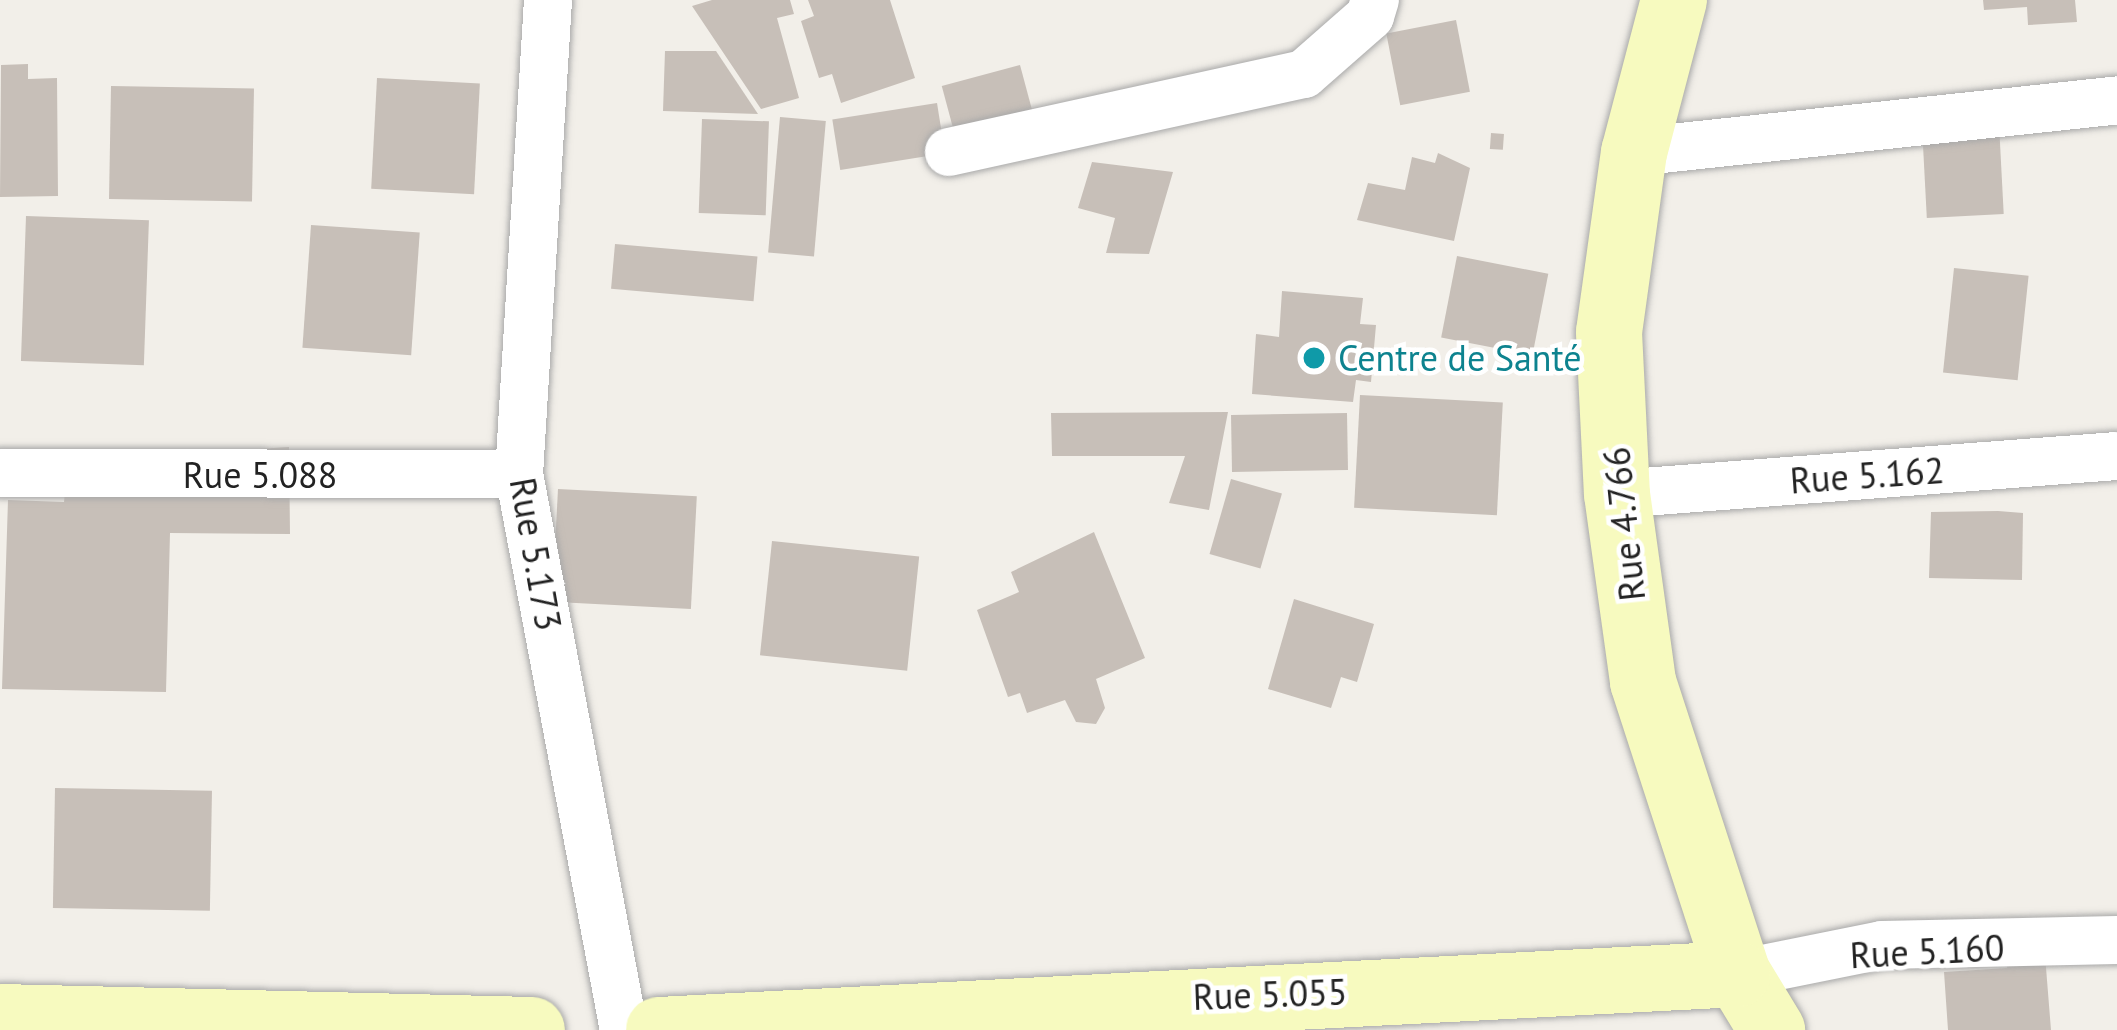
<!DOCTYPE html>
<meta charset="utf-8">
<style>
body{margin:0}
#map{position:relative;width:2117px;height:1030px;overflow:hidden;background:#f2efe9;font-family:"PT Sans",sans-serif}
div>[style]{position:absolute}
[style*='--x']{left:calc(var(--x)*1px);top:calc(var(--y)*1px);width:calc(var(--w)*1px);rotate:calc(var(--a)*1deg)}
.building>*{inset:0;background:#c7bfb8;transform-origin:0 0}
.roads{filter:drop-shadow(0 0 3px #a9a9a9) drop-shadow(0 0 3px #a9a9a9)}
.street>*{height:48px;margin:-24px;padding:0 24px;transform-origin:24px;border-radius:24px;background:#fff}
.secondary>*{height:66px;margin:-33px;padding:0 33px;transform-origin:33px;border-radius:33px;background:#f7fabf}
.dots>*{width:33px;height:33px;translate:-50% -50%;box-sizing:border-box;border:6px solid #fff;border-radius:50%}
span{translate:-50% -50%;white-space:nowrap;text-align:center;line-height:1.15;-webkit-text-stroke:9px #fff;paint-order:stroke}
.culture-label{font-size:36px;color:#0d838f}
.left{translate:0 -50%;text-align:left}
.street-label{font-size:36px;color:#222}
</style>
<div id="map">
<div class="building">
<i style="clip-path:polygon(712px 0,790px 0,794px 14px,777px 18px,799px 98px,761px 109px,692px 6px)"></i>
<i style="clip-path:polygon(808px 0,890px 0,915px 78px,841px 103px,832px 74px,819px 78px,801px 21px,814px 16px)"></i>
<i style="clip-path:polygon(1983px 0,2075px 0,2077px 22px,2028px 25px,2027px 7px,1984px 10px)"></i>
<i style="left:1456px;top:20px;width:73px;height:71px;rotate:79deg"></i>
<i style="clip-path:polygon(665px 51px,716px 51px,758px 114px,663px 111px)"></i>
<i style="clip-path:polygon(28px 64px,28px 79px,57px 78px,58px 196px,0 197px,1px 65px)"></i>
<i style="left:1020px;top:65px;width:51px;height:81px;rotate:75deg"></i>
<i style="left:377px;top:78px;width:103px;height:111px;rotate:3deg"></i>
<i style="left:111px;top:86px;width:143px;height:113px;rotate:1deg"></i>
<i style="left:937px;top:103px;width:51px;height:106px;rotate:81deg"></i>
<i style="left:780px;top:117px;width:46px;height:136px;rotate:5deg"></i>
<i style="left:702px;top:119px;width:67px;height:94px;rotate:2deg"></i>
<i style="left:1999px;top:124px;width:90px;height:77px;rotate:87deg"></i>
<i style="left:1491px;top:133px;width:13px;height:16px;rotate:4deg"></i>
<i style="clip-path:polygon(1438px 153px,1470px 168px,1454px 241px,1357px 220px,1368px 183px,1405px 190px,1412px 157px,1435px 163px)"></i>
<i style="clip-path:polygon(1092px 162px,1173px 172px,1149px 254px,1106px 253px,1115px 218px,1078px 208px)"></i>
<i style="left:26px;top:216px;width:123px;height:145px;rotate:2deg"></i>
<i style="left:311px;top:225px;width:109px;height:123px;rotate:4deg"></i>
<i style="left:615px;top:244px;width:143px;height:45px;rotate:5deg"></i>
<i style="left:1457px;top:256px;width:93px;height:83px;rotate:11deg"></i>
<i style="left:1954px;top:268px;width:75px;height:105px;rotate:6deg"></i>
<i style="clip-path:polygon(1282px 291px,1363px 298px,1360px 324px,1376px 325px,1371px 382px,1356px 380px,1353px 402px,1252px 394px,1256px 334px,1279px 337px)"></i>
<i style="left:1360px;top:395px;width:143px;height:113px;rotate:3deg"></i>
<i style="clip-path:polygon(1228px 412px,1209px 510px,1169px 503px,1185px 456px,1052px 456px,1051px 413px)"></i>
<i style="left:1347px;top:413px;width:57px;height:116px;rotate:89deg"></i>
<i style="clip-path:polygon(289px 447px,290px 534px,170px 533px,166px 692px,2px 689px,8px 500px,64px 502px,68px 461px)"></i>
<i style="left:1231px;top:479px;width:53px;height:78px;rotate:16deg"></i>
<i style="left:558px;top:489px;width:139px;height:113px;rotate:3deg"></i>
<i style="clip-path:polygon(1998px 511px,2023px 513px,2022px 580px,1929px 578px,1931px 512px)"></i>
<i style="clip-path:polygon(1094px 532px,1145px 658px,1096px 679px,1105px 708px,1096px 724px,1076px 722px,1065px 700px,1027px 713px,1020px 693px,1008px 697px,977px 610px,1019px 592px,1011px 572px)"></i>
<i style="left:772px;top:541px;width:148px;height:115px;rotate:6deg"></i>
<i style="clip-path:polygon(1294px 599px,1374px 624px,1357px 682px,1341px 677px,1331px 708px,1268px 689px)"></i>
<i style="left:55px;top:788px;width:157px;height:120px;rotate:1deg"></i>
<i style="clip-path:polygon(2045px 955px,2051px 1030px,1948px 1030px,1944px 972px,2007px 968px,2006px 957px)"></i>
</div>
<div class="roads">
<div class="street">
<i style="--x:548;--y:0;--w:475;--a:93.5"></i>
<i style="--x:519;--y:474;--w:566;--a:79.31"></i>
<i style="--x:949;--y:152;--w:363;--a:-12.4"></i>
<i style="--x:1304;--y:74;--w:88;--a:-41.3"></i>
<i style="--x:1370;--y:16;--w:17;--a:-73"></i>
<i style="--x:1634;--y:152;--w:486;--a:-6.1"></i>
<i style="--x:0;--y:473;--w:519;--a:0.11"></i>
<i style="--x:1617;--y:494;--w:501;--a:-4.35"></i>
<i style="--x:1738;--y:974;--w:147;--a:-11.4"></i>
<i style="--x:1882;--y:945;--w:235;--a:-1.2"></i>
</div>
<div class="secondary">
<i style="--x:1674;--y:0;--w:157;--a:104.7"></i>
<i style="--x:1634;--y:152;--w:182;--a:97.9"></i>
<i style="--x:1609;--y:332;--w:162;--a:87.2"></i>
<i style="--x:1617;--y:494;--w:190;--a:82.1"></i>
<i style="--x:1643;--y:682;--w:307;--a:72"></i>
<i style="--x:1738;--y:974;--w:66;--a:58.7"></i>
<i style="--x:0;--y:1017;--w:532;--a:1.4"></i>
<i style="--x:659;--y:1030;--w:1080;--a:-2.97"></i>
</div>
</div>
<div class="dots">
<i style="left:1314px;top:358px;background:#0f9aa8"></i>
</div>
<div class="culture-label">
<span class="left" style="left:1338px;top:358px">Centre de Santé</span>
</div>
<div class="street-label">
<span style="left:260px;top:475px">Rue 5.088</span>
<span style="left:1867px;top:475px;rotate:-4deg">Rue 5.162</span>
<span style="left:1624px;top:524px;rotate:-96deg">Rue 4.766</span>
<span style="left:536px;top:554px;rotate:80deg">Rue 5.173</span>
<span style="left:1927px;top:951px;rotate:-3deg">Rue 5.160</span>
<span style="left:1270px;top:994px;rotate:-2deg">Rue 5.055</span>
</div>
</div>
